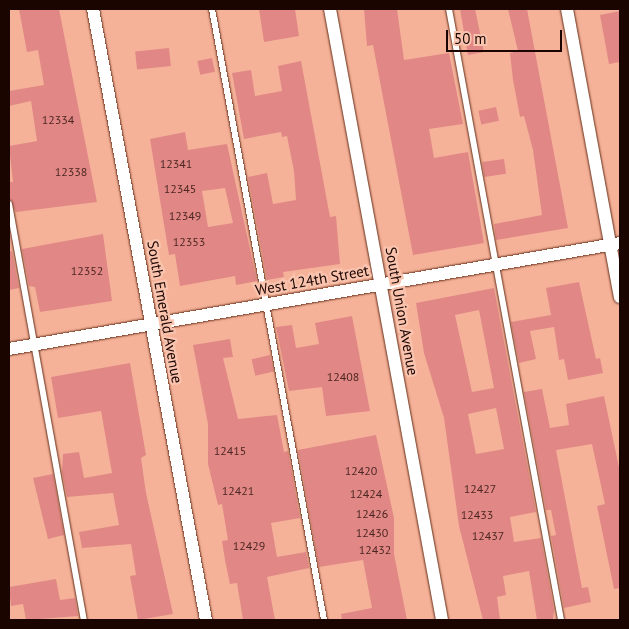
<!DOCTYPE html>
<style>
body{margin:0}
#map{position:relative;width:629px;height:629px;overflow:hidden;background:#f5b299;font-family:"PT Sans",sans-serif}
div>[style]{position:absolute}
[style*='--x']{left:calc(var(--x)*1px);top:calc(var(--y)*1px);width:calc(var(--w)*1px);rotate:calc(var(--a)*1deg)}
.building>*{inset:0;background:#e18886;transform-origin:0 0}
.roads{filter:drop-shadow(0 0 1px #652e18) drop-shadow(0 0 1px #652e18)}
.service>*{height:6px;margin:-3px;padding:0 3px;transform-origin:3px;border-radius:3px;background:#fff}
.minor>*{height:12px;margin:-6px;padding:0 6px;transform-origin:6px;border-radius:6px;background:#fff}
span{translate:-50% -50%;white-space:nowrap;text-align:center;line-height:1.15;-webkit-text-stroke:4.5px #f9c3ae;paint-order:stroke}
.number-label{font-size:12px;color:#4c2622}
.number-label span{-webkit-text-stroke-width:0}
.street-label{font-size:15px;color:#1a0501}
.frame{position:absolute;inset:0;border:10px solid #1a0501;pointer-events:none}
.scale{position:absolute;left:446px;top:30px;width:116px;height:22px;box-sizing:border-box;border:2px solid #1a0501;border-top:0;padding-left:6px;font-size:15px;line-height:18px;white-space:nowrap;color:#1a0501;-webkit-text-stroke:4px #f9c3ae;paint-order:stroke}
</style>
<div id="map">
<div class="building">
<i style="clip-path:polygon(19px 9px,59px 9px,97px 202px,16px 212px,9px 199px,9px 182px,13px 182px,9px 146px,37px 141px,31px 101px,9px 106px,9px 91px,44px 85px,38px 50px,27px 52px)"></i>
<i style="clip-path:polygon(259px 9px,295px 9px,299px 36px,264px 42px)"></i>
<i style="clip-path:polygon(364px 9px,397px 9px,404px 60px,449px 53px,463px 124px,429px 129px,434px 158px,468px 152px,484px 243px,413px 255px,373px 45px,367px 46px)"></i>
<i style="clip-path:polygon(460px 9px,475px 9px,484px 52px,468px 55px)"></i>
<i style="clip-path:polygon(508px 9px,527px 9px,568px 228px,496px 240px,494px 224px,542px 215px,533px 150px,524px 116px,520px 117px,513px 80px,510px 53px,518px 51px)"></i>
<i style="clip-path:polygon(620px 11px,620px 62px,609px 64px,600px 15px)"></i>
<i style="left:169px;top:48px;width:18px;height:34px;rotate:84deg"></i>
<i style="left:212px;top:58px;width:14px;height:15px;rotate:78deg"></i>
<i style="clip-path:polygon(301px 61px,330px 217px,336px 216px,340px 264px,283px 272px,284px 277px,267px 280px,248px 177px,267px 173px,273px 204px,296px 200px,294px 171px,287px 136px,282px 137px,281px 132px,244px 139px,232px 73px,251px 70px,255px 96px,282px 91px,278px 66px)"></i>
<i style="left:496px;top:107px;width:14px;height:18px;rotate:78deg"></i>
<i style="clip-path:polygon(evenodd,185px 132px,188px 150px,227px 144px,257px 281px,236px 285px,235px 276px,180px 286px,175px 254px,169px 255px,150px 139px,185px 132px,225px 188px,233px 223px,208px 227px,202px 191px,225px 188px)"></i>
<i style="left:504px;top:159px;width:15px;height:22px;rotate:82deg"></i>
<i style="clip-path:polygon(103px 234px,112px 301px,40px 312px,35px 287px,29px 286px,22px 249px)"></i>
<i style="clip-path:polygon(12px 251px,19px 288px,9px 290px,9px 252px)"></i>
<i style="clip-path:polygon(579px 282px,596px 359px,600px 358px,603px 373px,568px 380px,564px 359px,559px 360px,554px 327px,530px 331px,536px 359px,519px 363px,511px 322px,551px 315px,546px 288px)"></i>
<i style="clip-path:polygon(evenodd,494px 288px,536px 512px,510px 517px,514px 542px,541px 538px,554px 610px,553px 619px,547px 620px,537px 620px,529px 571px,503px 576px,506px 595px,497px 597px,500px 620px,483px 620px,459px 526px,444px 418px,424px 353px,416px 303px,494px 288px,479px 310px,494px 388px,472px 392px,455px 315px,479px 310px,494px 288px,496px 408px,504px 449px,476px 454px,468px 414px,496px 408px)"></i>
<i style="clip-path:polygon(352px 316px,370px 411px,326px 416px,322px 387px,289px 391px,276px 327px,292px 325px,296px 348px,319px 344px,315px 323px)"></i>
<i style="clip-path:polygon(230px 339px,233px 357px,223px 358px,238px 419px,277px 415px,284px 452px,288px 451px,300px 518px,271px 523px,277px 557px,306px 552px,309px 568px,267px 577px,275px 620px,243px 620px,237px 583px,230px 584px,225px 560px,222px 541px,228px 540px,222px 504px,218px 505px,208px 464px,208px 424px,193px 345px)"></i>
<i style="left:270px;top:355px;width:17px;height:19px;rotate:77deg"></i>
<i style="clip-path:polygon(130px 363px,146px 455px,141px 458px,146px 493px,173px 614px,138px 620px,130px 576px,136px 575px,131px 544px,82px 548px,79px 532px,119px 525px,113px 493px,67px 497px,62px 472px,63px 454px,79px 452px,84px 478px,112px 473px,101px 411px,58px 418px,51px 377px)"></i>
<i style="clip-path:polygon(542px 389px,550px 428px,569px 425px,566px 404px,604px 396px,620px 472px,620px 588px,614px 589px,597px 506px,605px 504px,592px 444px,556px 450px,582px 588px,588px 587px,591px 602px,564px 608px,551px 536px,556px 535px,551px 510px,546px 510px,524px 392px)"></i>
<i style="clip-path:polygon(376px 435px,394px 518px,394px 554px,407px 620px,342px 620px,341px 614px,372px 608px,363px 560px,319px 567px,298px 450px)"></i>
<i style="clip-path:polygon(53px 474px,64px 535px,48px 539px,33px 478px)"></i>
<i style="clip-path:polygon(56px 579px,60px 600px,75px 598px,78px 616px,26px 620px,23px 604px,11px 606px,9px 587px)"></i>
</div>
<div class="roads">
<div class="service">
<i style="--x:212;--y:9;--w:621;--a:79.61"></i>
<i style="--x:449;--y:9;--w:621;--a:79.61"></i>
<i style="--x:9;--y:204;--w:423;--a:79.8"></i>
</div>
<div class="minor">
<i style="--x:93;--y:9;--w:621;--a:79.52"></i>
<i style="--x:330;--y:9;--w:621;--a:79.61"></i>
<i style="--x:567;--y:9;--w:293;--a:79.6"></i>
<i style="--x:9;--y:349;--w:620;--a:-9.84"></i>
</div>
</div>
<div class="number-label">
<span style="left:58px;top:120px">12334</span>
<span style="left:176px;top:164px">12341</span>
<span style="left:71px;top:172px">12338</span>
<span style="left:180px;top:189px">12345</span>
<span style="left:185px;top:216px">12349</span>
<span style="left:189px;top:242px">12353</span>
<span style="left:87px;top:271px">12352</span>
<span style="left:343px;top:377px">12408</span>
<span style="left:230px;top:451px">12415</span>
<span style="left:361px;top:471px">12420</span>
<span style="left:480px;top:489px">12427</span>
<span style="left:238px;top:491px">12421</span>
<span style="left:366px;top:494px">12424</span>
<span style="left:372px;top:514px">12426</span>
<span style="left:477px;top:515px">12433</span>
<span style="left:372px;top:533px">12430</span>
<span style="left:488px;top:536px">12437</span>
<span style="left:249px;top:546px">12429</span>
<span style="left:375px;top:550px">12432</span>
</div>
<div class="street-label">
<span style="left:312px;top:280px;rotate:-10deg">West 124th Street</span>
<span style="left:402px;top:311px;rotate:80deg">South Union Avenue</span>
<span style="left:165px;top:312px;rotate:80deg">South Emerald Avenue</span>
</div>
<div class="frame"></div>
<div class="scale">50 m</div>
</div>
